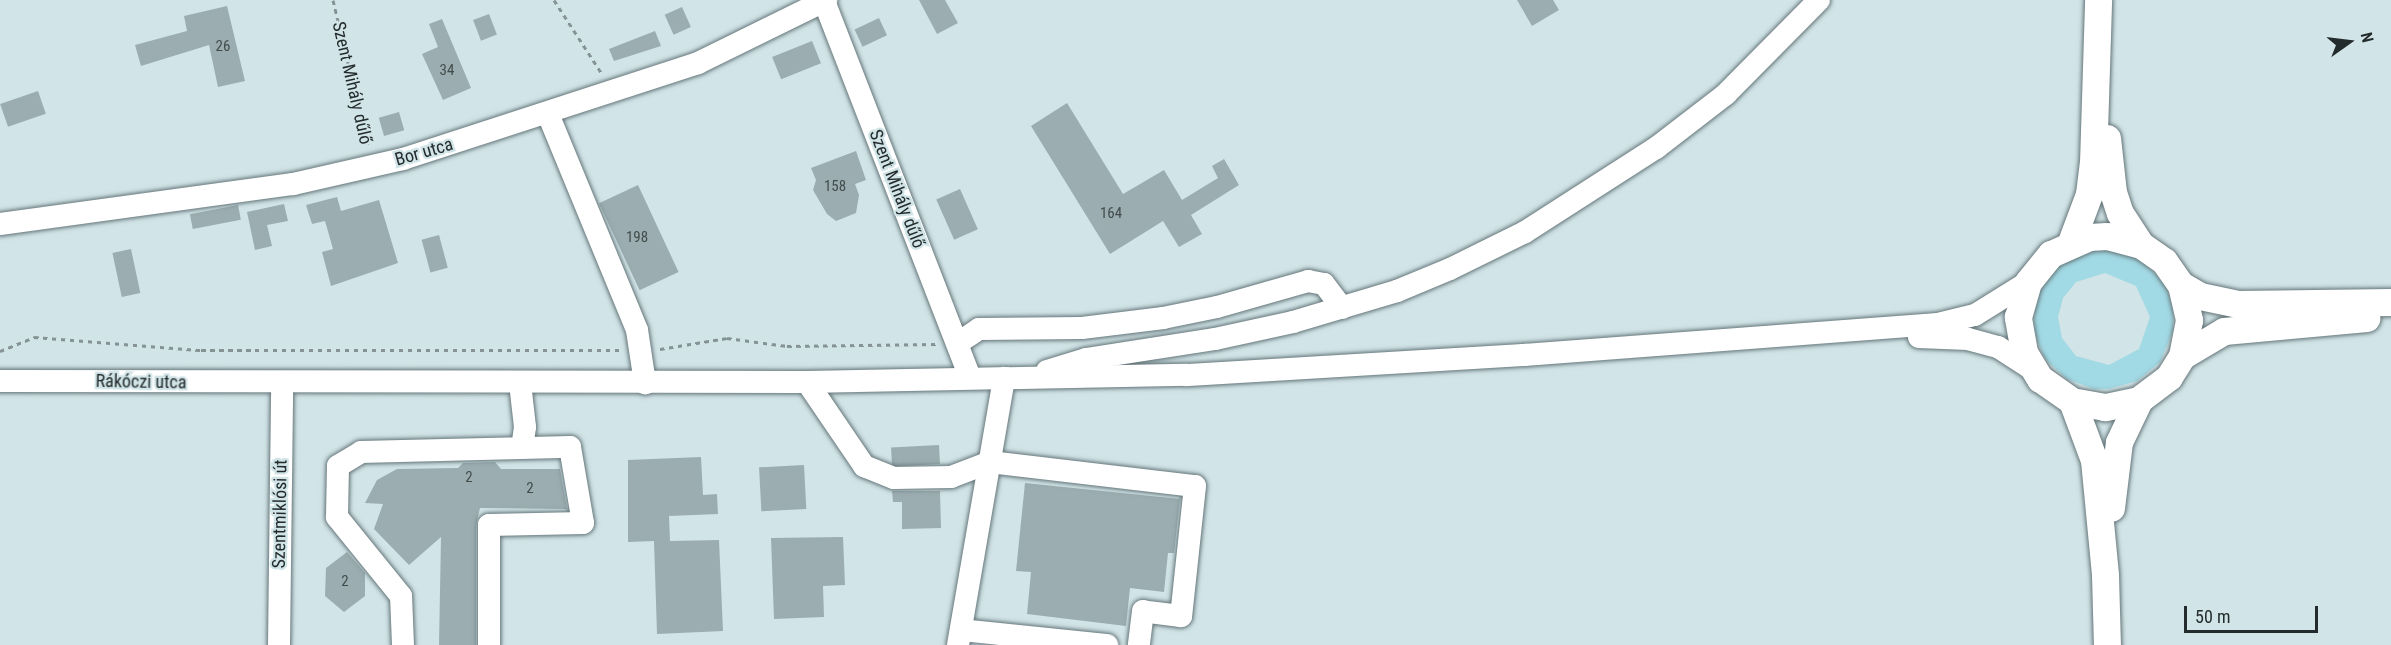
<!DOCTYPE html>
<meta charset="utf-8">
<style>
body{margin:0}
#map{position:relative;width:2391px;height:645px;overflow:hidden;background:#d1e4e7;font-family:"Roboto Condensed",sans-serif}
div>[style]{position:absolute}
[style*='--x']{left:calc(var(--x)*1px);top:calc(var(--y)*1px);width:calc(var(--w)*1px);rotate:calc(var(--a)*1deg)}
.green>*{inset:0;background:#a1d9e4}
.building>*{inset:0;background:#9badb0;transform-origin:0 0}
.path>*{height:3px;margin-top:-1.5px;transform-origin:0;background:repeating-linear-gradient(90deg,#859395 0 4.5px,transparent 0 9px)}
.roads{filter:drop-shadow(0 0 2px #65767a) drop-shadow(0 0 2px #65767a)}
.minor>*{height:22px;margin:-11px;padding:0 11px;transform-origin:11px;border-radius:11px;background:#fff}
.major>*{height:27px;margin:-13.5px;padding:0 13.5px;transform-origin:13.5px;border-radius:13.5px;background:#fff}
span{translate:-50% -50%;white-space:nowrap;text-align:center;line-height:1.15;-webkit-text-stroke:4.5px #d1e4e7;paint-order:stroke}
.number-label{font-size:15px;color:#424c4d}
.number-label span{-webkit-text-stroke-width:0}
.street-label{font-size:18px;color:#242b2c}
.north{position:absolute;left:2319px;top:12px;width:60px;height:60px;-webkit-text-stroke:4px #d1e4e7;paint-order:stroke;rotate:76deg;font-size:16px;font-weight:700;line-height:24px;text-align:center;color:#242b2c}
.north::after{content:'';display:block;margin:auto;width:21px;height:27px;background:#242b2c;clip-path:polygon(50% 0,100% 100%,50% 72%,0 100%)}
.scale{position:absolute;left:2184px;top:606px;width:134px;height:27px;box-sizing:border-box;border:3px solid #242b2c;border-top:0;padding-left:8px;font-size:18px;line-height:21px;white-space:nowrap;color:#242b2c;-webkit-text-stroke:4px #d1e4e7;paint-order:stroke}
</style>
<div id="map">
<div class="green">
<i style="clip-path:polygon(evenodd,2096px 248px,2136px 256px,2165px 283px,2173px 309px,2173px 331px,2160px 362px,2137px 381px,2109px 389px,2094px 389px,2067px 379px,2045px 359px,2034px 332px,2035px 302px,2040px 288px,2057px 265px,2096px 248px,2105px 273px,2136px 286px,2150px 317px,2139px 349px,2109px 365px,2076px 356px,2062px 338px,2058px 317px,2063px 298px,2076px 282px,2105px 273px)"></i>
</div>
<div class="building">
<i style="clip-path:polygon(919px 0,945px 0,958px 23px,937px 34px)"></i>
<i style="clip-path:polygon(1517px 0,1553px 0,1559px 10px,1532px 26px)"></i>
<i style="clip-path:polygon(227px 6px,245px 81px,218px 87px,209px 45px,141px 66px,135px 45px,187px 31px,184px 16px)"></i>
<i style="left:682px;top:7px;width:22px;height:19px;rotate:66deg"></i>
<i style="left:489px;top:14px;width:22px;height:17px;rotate:69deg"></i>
<i style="left:879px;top:18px;width:19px;height:27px;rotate:65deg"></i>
<i style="clip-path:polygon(442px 19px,471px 88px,443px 100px,422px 54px,438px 47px,429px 24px)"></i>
<i style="clip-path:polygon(655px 31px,661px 46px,614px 61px,609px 49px)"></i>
<i style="left:812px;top:41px;width:24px;height:43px;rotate:68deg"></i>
<i style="left:38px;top:91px;width:24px;height:40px;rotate:71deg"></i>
<i style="clip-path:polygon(1067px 103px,1123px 194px,1164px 170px,1182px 200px,1218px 178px,1212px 166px,1224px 159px,1239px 185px,1191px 215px,1202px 234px,1179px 247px,1163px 221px,1110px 254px,1031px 126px)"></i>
<i style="left:399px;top:112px;width:19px;height:21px;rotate:74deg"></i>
<i style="clip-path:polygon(856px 151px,866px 180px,855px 184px,859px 195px,856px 213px,836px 221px,827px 214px,813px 190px,816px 180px,811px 168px)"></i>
<i style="left:638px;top:185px;width:96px;height:43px;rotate:65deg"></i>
<i style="left:960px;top:189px;width:44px;height:26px;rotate:66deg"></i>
<i style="clip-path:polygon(337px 197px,341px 211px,379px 200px,398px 263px,331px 286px,322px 252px,333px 249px,325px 221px,312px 224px,306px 205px)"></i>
<i style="clip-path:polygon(284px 204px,288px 221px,267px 225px,272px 246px,255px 250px,247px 212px)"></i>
<i style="left:238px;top:205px;width:15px;height:49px;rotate:79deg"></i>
<i style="left:439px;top:235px;width:34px;height:18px;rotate:75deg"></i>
<i style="left:131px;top:249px;width:45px;height:19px;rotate:78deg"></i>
<i style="left:939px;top:445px;width:19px;height:48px;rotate:87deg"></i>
<i style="clip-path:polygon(701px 457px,703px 495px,717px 494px,718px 514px,669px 516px,670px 541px,719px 540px,723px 631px,657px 634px,654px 541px,628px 542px,628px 460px)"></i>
<i style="clip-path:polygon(495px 462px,501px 469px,560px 469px,567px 509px,480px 508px,476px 525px,476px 645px,439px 645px,441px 537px,409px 565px,374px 529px,383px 504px,365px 503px,377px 480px,397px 469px,458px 468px,463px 463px)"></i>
<i style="left:804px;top:465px;width:44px;height:45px;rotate:87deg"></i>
<i style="clip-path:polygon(1025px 483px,1180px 499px,1174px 553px,1168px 553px,1164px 592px,1130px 588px,1126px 626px,1027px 614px,1031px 572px,1016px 571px)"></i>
<i style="clip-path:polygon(892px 491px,940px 491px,941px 528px,902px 529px,902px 502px,893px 502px)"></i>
<i style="clip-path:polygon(843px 537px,845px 585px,823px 586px,824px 617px,774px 619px,771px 538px)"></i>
<i style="clip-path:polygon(347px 552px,365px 573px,365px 596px,344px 612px,325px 596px,326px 568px)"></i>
</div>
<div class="path">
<i style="--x:333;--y:0;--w:151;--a:76.6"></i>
<i style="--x:554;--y:0;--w:88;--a:57"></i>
<i style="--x:660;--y:349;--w:68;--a:-9.3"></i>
<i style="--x:727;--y:338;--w:61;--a:7.6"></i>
<i style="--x:787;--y:346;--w:149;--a:-0.8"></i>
<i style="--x:0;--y:351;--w:37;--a:-22"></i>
<i style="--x:34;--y:337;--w:168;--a:4.5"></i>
<i style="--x:201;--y:350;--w:419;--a:0"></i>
</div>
<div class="roads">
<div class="minor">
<i style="--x:824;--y:1;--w:404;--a:68.8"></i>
<i style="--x:548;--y:114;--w:234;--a:67.6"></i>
<i style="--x:637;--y:330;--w:54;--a:81.4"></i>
<i style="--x:0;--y:224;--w:296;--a:-7.8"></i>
<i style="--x:293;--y:184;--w:113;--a:-12.8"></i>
<i style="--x:403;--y:159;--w:310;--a:-18"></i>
<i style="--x:698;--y:63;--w:143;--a:-26.2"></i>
<i style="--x:1919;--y:337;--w:49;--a:2.3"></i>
<i style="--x:1968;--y:339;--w:31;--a:15"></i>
<i style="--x:1998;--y:347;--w:40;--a:32.9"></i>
<i style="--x:958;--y:343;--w:25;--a:-34"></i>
<i style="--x:979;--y:329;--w:103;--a:-0.6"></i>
<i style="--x:1082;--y:328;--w:82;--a:-7"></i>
<i style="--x:1163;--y:318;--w:55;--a:-11.5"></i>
<i style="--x:1217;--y:307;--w:95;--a:-15.9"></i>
<i style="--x:1308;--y:281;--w:16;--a:11"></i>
<i style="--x:1324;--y:284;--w:30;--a:53"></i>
<i style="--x:1047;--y:371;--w:41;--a:-17.1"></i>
<i style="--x:1086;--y:359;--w:131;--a:-8.8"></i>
<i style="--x:1215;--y:339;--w:80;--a:-12.3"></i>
<i style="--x:1293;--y:322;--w:109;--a:-16.6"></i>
<i style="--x:1397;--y:291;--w:57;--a:-22.5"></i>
<i style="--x:1450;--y:269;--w:84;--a:-26.3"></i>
<i style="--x:1525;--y:232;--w:156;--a:-32.7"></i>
<i style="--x:1656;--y:148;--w:88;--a:-37.6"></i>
<i style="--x:1726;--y:94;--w:132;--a:-45.3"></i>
<i style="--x:0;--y:381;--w:807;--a:0.07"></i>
<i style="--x:807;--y:382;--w:380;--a:-1.1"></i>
<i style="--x:1187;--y:375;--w:338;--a:-3.4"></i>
<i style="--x:1524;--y:355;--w:415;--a:-4.3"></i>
<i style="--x:1938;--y:324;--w:38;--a:-14"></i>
<i style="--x:1975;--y:315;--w:62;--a:-31.9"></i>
<i style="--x:807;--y:382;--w:102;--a:55.8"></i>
<i style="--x:864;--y:466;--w:32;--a:22"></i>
<i style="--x:894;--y:478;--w:57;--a:-1"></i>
<i style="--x:951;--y:477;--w:42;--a:-21"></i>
<i style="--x:990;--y:462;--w:206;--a:6.7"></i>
<i style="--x:1195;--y:486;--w:131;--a:96.1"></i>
<i style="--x:1181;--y:616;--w:38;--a:-173"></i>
<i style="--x:1143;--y:611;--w:34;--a:97"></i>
<i style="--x:520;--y:383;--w:44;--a:83.5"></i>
<i style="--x:525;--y:427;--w:21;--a:98"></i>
<i style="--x:961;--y:630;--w:147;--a:5.9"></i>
<i style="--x:279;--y:645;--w:261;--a:-89.3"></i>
<i style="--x:403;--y:645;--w:49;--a:-92.3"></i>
<i style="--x:401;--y:596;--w:102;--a:-129"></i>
<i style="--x:337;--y:517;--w:51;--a:-88.9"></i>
<i style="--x:338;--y:466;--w:27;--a:-31"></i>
<i style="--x:361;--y:452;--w:209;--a:-1.4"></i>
<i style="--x:570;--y:447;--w:77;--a:80.3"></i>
<i style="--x:583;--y:523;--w:94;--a:178.8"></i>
<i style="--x:489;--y:525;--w:120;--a:90"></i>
<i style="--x:958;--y:645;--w:271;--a:-80.2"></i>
</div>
<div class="major">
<i style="--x:2107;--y:138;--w:54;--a:83.7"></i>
<i style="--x:2113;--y:192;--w:22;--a:72"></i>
<i style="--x:2120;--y:213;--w:38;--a:57"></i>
<i style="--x:2071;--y:242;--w:51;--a:-69.4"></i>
<i style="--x:2089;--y:194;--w:31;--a:-83"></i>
<i style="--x:2093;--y:163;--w:163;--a:-88.2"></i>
<i style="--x:2181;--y:285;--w:36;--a:77"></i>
<i style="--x:2189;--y:320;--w:37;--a:101"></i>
<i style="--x:2182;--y:356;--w:25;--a:122"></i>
<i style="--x:2169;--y:377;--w:38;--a:143"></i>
<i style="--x:2139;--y:400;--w:35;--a:168"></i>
<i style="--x:2105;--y:407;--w:34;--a:-170"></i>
<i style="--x:2072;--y:401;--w:39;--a:-145"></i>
<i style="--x:2040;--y:379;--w:31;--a:-121"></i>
<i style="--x:2024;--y:352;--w:36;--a:-100"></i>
<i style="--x:2018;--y:317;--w:36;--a:-74"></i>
<i style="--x:2028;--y:282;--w:36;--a:-51"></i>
<i style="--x:2051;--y:254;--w:42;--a:-24.1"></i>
<i style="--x:2089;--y:237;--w:18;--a:-3"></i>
<i style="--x:2107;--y:236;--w:35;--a:15"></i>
<i style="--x:2141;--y:245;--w:28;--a:35"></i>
<i style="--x:2164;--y:261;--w:29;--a:55"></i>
<i style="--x:2181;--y:285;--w:22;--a:30"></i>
<i style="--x:2200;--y:296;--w:40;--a:12"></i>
<i style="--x:2239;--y:304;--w:152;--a:-0.8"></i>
<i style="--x:2182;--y:356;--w:49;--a:-30.8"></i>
<i style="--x:2224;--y:331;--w:143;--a:-5.2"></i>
<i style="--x:2072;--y:401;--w:63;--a:69.6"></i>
<i style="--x:2094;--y:460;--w:116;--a:84.5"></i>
<i style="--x:2105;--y:575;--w:70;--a:88.4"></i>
<i style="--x:2111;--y:508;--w:66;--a:-83.1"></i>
<i style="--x:2119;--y:442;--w:47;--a:-64.5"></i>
</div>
</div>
<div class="number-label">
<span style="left:223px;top:47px">26</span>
<span style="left:447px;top:71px">34</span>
<span style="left:835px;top:187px">158</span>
<span style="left:1111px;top:214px">164</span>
<span style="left:637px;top:238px">198</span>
<span style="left:469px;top:478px">2</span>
<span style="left:530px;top:489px">2</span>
<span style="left:345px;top:582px">2</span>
</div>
<div class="street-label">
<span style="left:352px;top:83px;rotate:77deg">Szent Mihály dűlő</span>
<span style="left:424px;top:152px;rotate:-16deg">Bor utca</span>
<span style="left:897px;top:189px;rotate:69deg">Szent Mihály dűlő</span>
<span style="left:141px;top:382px;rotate:1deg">Rákóczi utca</span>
<span style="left:280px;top:514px;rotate:-89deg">Szentmiklósi út</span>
</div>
<div class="north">N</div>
<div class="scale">50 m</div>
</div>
